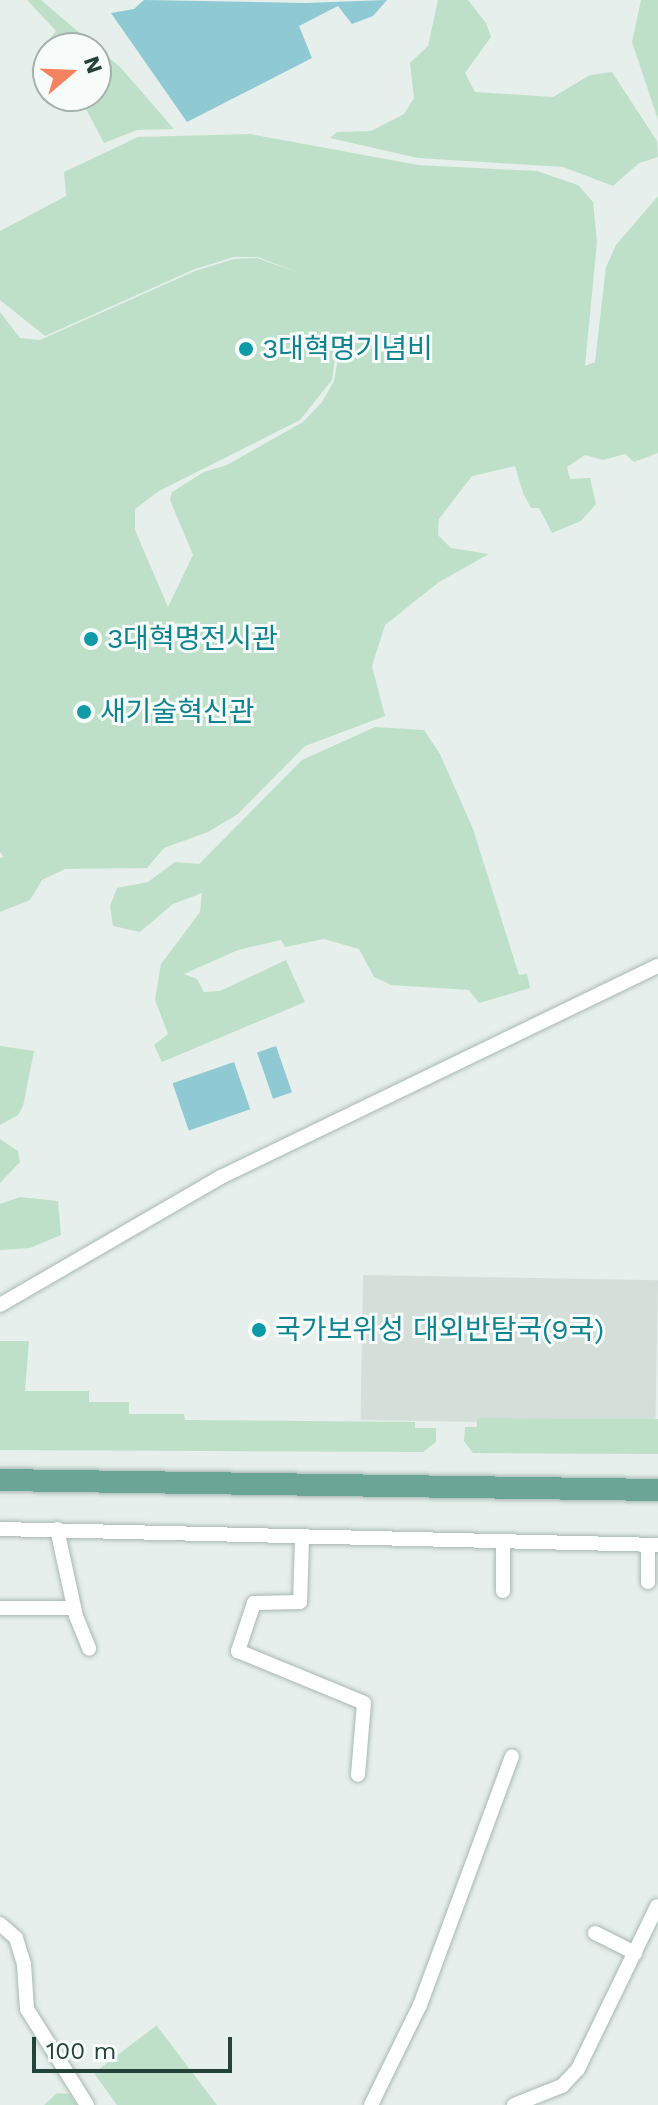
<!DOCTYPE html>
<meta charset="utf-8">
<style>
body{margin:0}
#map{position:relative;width:658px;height:2105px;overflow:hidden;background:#e6efeb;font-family:"Work Sans","Noto Sans KR",sans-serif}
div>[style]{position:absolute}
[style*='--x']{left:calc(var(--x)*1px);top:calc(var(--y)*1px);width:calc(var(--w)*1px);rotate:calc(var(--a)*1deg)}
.built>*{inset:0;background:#d4dfda;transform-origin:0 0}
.green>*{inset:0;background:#bfe0c8}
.water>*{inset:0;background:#8ec9d4;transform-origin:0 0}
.roads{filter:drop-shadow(0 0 2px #a8b8b2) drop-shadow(0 0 2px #a8b8b2)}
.street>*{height:14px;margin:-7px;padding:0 7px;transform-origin:7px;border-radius:7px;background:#fff}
.primary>*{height:22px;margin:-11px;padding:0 11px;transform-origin:11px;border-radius:11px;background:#6aa596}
.dots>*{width:22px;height:22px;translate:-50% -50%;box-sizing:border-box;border:4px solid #f7fbf9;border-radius:50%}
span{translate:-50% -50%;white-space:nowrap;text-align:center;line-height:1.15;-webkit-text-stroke:6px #f7fbf9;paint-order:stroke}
.culture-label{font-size:28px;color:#0d838f}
.left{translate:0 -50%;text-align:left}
.north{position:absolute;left:32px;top:32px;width:80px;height:80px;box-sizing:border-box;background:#f7fbf9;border:2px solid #a3b1ad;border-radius:50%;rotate:71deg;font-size:22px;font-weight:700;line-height:32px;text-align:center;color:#24423a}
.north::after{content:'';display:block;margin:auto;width:28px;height:36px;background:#f4845f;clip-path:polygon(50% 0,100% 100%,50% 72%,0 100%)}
.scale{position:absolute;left:32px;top:2037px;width:200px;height:36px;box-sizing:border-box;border:4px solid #24423a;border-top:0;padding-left:10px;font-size:24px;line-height:28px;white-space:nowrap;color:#24423a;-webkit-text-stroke:6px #f7fbf9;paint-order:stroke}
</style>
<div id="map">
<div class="built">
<i style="left:363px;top:1275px;width:295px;height:145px;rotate:1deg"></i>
</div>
<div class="green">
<i style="clip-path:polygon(27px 0,41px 0,121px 68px,174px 129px,137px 130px,104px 143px,79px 96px,96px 96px,96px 48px,48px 48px,48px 55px,44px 47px,56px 31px)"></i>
<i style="clip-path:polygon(438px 0,468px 0,486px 23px,491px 37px,465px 73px,475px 92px,553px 97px,590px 75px,612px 72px,657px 141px,658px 157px,639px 163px,613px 186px,563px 167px,418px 158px,330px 138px,337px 132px,371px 131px,404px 114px,414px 98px,410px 63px,428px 46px)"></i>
<i style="clip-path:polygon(641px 0,658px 0,658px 120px,632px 42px)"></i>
<i style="clip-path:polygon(evenodd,250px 134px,418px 165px,537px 171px,578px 185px,593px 202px,597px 242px,585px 366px,595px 362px,606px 267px,616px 245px,658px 196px,658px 453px,634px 462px,625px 454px,603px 460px,585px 455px,567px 467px,570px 479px,590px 478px,596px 504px,581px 521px,552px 533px,539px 508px,531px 508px,523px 493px,515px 466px,472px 476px,439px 519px,438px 535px,451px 548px,489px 554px,439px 582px,385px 625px,372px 666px,385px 716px,305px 746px,238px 814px,208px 832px,164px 848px,147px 868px,65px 869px,42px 880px,30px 900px,0 912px,0 858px,4px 857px,0 852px,0 312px,20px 338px,40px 340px,195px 271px,234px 259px,257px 258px,302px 274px,258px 257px,234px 257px,195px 269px,45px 336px,0 300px,0 231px,66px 196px,64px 172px,138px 137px,250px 134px,337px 343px,338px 359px,334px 381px,322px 402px,303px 422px,227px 465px,204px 472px,172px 492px,170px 500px,193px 555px,168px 607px,135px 530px,135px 509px,159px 491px,300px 420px,332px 380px,337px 343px)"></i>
<i style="clip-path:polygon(375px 727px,424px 730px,440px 754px,473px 829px,519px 975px,527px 974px,530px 988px,479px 1003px,469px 990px,391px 985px,374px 977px,359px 949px,324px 939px,285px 947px,281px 940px,238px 950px,184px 974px,197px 979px,204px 992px,220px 991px,286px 960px,305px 1002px,162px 1062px,154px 1045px,168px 1034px,155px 1000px,161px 964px,200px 912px,202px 893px,173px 904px,140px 932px,113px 926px,110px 906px,117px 888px,148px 882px,175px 862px,199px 864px,302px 760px)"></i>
<i style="clip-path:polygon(0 1046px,34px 1051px,23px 1106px,18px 1115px,0 1125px)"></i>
<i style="clip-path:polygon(0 1139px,18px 1151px,20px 1162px,0 1183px)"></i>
<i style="clip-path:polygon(20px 1197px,58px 1201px,61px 1235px,30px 1248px,0 1250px,0 1204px)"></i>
<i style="clip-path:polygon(0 1341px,29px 1341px,25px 1391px,89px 1391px,89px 1402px,129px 1402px,129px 1414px,184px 1414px,185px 1420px,415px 1422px,415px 1428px,436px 1428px,436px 1442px,423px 1452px,0 1450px)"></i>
<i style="clip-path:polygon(477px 1418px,658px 1419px,658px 1454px,473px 1453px,464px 1441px,465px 1427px,477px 1427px)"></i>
<i style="clip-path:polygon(157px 2025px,157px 2026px,217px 2105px,117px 2105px,94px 2073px)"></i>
<i style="clip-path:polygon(57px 2093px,69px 2094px,77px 2105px,44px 2105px)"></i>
</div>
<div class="water">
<i style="clip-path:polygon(144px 0,306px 3px,387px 0,373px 16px,352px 24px,338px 6px,299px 26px,312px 58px,187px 122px,111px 13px,134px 9px)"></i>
<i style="left:276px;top:1046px;width:49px;height:20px;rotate:71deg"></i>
<i style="left:234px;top:1062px;width:50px;height:65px;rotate:71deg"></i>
</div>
<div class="roads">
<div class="street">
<i style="--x:0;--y:1305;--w:255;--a:-30.1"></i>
<i style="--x:221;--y:1177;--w:485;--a:-25.8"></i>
<i style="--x:0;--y:1529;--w:658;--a:1.39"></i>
<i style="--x:57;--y:1529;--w:89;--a:77.7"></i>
<i style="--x:76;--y:1616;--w:35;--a:68"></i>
<i style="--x:302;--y:1540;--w:62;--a:91.8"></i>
<i style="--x:300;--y:1602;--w:46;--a:178.8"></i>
<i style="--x:254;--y:1603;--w:51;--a:108.4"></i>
<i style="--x:238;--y:1651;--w:136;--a:22.4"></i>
<i style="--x:364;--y:1703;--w:72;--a:94.8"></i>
<i style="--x:648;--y:1582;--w:37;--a:-90"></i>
<i style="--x:503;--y:1591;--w:47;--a:-90"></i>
<i style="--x:0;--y:1608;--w:74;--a:0"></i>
<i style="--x:0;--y:1924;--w:21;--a:41"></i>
<i style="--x:16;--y:1938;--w:27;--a:73"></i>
<i style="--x:24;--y:1964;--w:45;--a:86.2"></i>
<i style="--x:27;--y:2009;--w:113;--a:58"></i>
<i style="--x:595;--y:1933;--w:45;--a:26.6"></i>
<i style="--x:371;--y:2105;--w:111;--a:-63.9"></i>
<i style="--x:420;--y:2005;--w:265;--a:-69.7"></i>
<i style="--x:514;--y:2105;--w:52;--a:-21.6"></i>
<i style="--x:562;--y:2086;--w:23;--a:-47"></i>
<i style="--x:578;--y:2069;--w:181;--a:-64.1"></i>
</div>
<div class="primary">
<i style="--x:0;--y:1480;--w:658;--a:0.87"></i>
</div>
</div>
<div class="dots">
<i style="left:246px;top:349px;background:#0f9aa8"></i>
<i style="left:91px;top:639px;background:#0f9aa8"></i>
<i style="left:84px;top:712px;background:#0f9aa8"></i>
<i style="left:259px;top:1330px;background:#0f9aa8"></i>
</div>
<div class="culture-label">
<span class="left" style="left:262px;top:349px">3대혁명기념비</span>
<span class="left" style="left:107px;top:639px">3대혁명전시관</span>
<span class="left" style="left:100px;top:712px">새기술혁신관</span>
<span class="left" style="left:275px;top:1330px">국가보위성 대외반탐국(9국)</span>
</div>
<div class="north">N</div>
<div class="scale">100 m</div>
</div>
